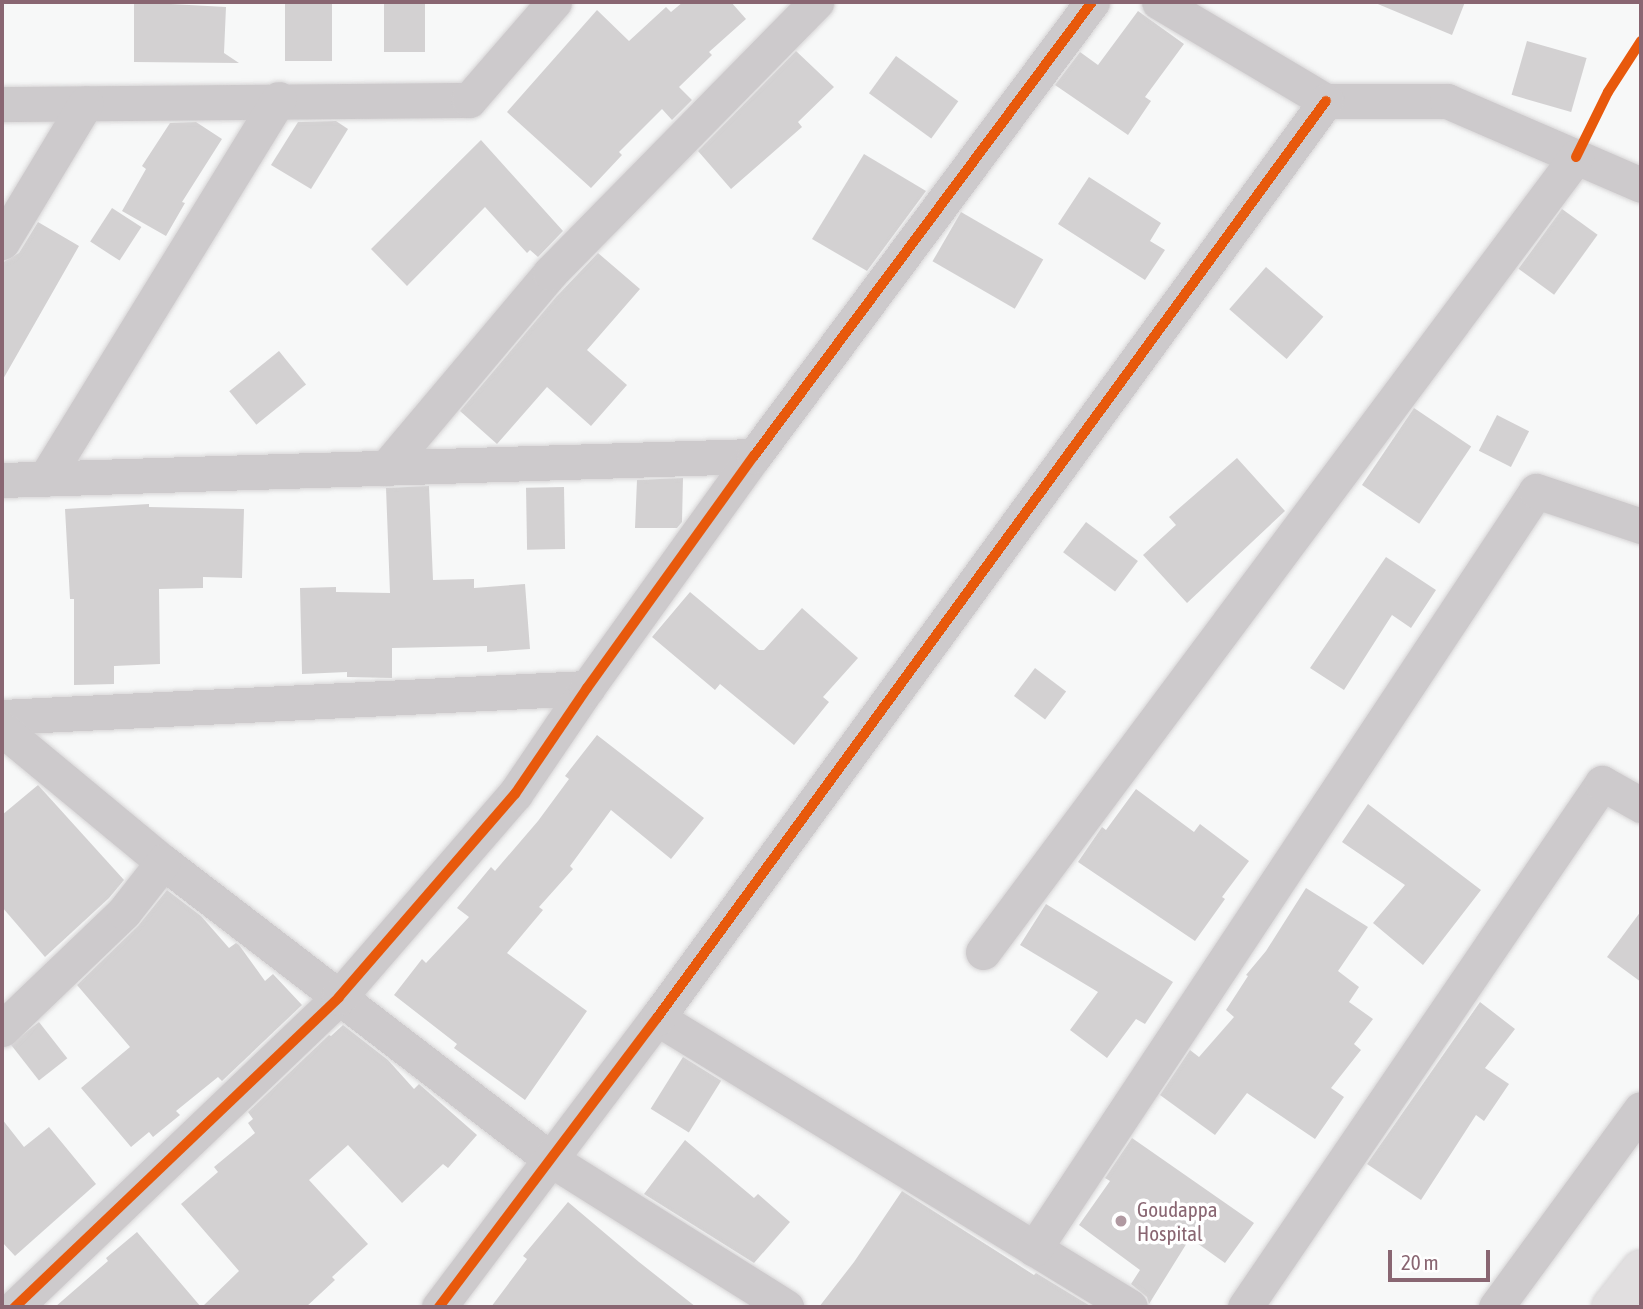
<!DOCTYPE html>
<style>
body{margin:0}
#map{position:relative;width:1643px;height:1309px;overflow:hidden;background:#f7f8f8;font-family:"Asap Condensed",sans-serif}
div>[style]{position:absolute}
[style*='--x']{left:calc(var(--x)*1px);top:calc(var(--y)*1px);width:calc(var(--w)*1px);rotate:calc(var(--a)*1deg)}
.building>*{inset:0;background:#d3d1d2;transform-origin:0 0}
.roads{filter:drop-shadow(0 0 2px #d7d5d6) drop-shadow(0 0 2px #d7d5d6)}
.minor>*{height:35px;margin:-17.5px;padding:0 17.5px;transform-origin:17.5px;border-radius:17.5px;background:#cdcacc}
.primary>*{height:38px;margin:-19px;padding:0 19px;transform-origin:19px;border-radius:19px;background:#e1dfe0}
.cycleway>*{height:10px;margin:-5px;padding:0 5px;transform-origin:5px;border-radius:5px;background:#e8590c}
.dots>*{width:19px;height:19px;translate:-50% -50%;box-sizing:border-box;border:4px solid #fff;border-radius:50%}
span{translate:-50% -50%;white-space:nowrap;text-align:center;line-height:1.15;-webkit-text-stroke:7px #fff;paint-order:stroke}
.poi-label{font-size:21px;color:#896672}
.left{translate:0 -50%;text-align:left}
.frame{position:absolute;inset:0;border:4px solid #896672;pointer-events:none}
.scale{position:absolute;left:1388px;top:1250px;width:102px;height:32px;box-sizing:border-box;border:4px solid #896672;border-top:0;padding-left:9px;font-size:21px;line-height:24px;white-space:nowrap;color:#896672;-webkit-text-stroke:5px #fff;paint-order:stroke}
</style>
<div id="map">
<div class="building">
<i style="clip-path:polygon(134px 2px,226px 7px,224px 53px,239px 63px,134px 62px)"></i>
<i style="left:285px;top:2px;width:47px;height:59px"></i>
<i style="left:384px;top:2px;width:41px;height:50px"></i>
<i style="clip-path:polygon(683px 2px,731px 2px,746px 19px,709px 52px,712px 55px,679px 87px,692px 100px,672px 120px,662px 109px,619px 152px,622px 155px,591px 188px,507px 112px,597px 10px,629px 41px,666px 7px,671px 12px)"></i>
<i style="clip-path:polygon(1373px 2px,1465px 2px,1452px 35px)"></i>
<i style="clip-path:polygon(1138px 11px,1184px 44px,1145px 97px,1151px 101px,1128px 135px,1055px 85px,1080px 52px,1098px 65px)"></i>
<i style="left:1527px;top:41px;width:62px;height:56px;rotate:16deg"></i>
<i style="clip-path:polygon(796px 51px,834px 87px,798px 122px,802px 127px,731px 189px,698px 151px)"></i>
<i style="left:896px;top:56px;width:77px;height:46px;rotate:36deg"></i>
<i style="clip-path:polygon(336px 121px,348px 129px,311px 189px,271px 165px,298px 122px)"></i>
<i style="clip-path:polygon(196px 122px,222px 139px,182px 202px,185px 203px,166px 236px,122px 211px,146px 169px,142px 166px,170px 123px)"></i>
<i style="clip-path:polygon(481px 140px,563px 231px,538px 257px,530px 250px,527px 253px,485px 207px,407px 286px,371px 249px)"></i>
<i style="clip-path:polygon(864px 154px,926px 191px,867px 271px,812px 239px)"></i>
<i style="clip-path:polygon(1089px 177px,1161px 223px,1150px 241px,1165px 250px,1145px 280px,1058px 224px)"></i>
<i style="left:112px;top:208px;width:35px;height:40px;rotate:33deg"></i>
<i style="left:1562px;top:209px;width:44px;height:74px;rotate:36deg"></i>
<i style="left:961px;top:212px;width:95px;height:57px;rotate:30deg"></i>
<i style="clip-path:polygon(38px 222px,79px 246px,2px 381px,2px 263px,19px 253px)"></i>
<i style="clip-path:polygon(598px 253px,640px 289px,587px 350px,627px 385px,591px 426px,547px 387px,497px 444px,460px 411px,556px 297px)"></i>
<i style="left:1266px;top:267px;width:76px;height:56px;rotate:41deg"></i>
<i style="left:279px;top:351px;width:43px;height:64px;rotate:51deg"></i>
<i style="left:1414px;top:408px;width:69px;height:93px;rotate:34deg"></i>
<i style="left:1497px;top:415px;width:36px;height:40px;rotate:27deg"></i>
<i style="clip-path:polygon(1237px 458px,1285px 511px,1187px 603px,1143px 555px,1176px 525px,1169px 517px)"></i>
<i style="clip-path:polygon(683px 478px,682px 522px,677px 528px,635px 528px,637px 480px)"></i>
<i style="clip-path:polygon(429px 486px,433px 580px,474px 579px,474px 588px,525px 584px,530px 649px,487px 652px,487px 646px,392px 648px,392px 678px,347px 677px,347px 672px,302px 674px,300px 588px,336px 587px,336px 592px,390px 593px,386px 488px)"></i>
<i style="left:564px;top:487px;width:62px;height:38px;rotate:89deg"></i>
<i style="clip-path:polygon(149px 504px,149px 507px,244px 509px,242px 578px,203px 577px,203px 588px,159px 589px,160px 664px,114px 666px,114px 684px,74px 685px,74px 599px,70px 599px,65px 509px)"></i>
<i style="left:1086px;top:522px;width:65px;height:38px;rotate:37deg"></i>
<i style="clip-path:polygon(1386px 557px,1436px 590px,1411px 628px,1392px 615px,1344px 690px,1310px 668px)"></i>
<i style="clip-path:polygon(690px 592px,759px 650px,764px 650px,802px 608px,858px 658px,823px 697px,829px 702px,794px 745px,720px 684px,715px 690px,652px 637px)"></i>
<i style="left:1035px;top:668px;width:39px;height:35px;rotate:37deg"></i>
<i style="clip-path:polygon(597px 735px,704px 818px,671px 859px,611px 810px,570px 866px,573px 869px,539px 907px,543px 910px,507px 953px,587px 1011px,525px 1100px,454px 1048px,457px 1044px,394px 995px,422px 959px,426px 963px,469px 917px,457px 908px,491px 867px,495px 871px,538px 821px,569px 779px,565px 776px)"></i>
<i style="clip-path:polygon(38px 785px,124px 880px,109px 898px,45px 957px,2px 907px,2px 815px)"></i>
<i style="clip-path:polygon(1136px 789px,1194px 832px,1200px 824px,1249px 861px,1222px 897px,1225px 899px,1195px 941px,1078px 862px,1102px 827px,1106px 830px)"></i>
<i style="clip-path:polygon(1368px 804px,1481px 890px,1423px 965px,1373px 923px,1405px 885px,1342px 842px)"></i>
<i style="clip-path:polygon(1306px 888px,1368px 927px,1338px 971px,1359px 987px,1349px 1002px,1373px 1019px,1354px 1044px,1361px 1050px,1331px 1088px,1344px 1097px,1315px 1139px,1247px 1093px,1215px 1135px,1160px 1095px,1190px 1050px,1199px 1057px,1234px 1017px,1226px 1010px,1248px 976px,1246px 975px,1266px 951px)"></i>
<i style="clip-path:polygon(167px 890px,201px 916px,229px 948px,236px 943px,239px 945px,265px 981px,273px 974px,302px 1005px,222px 1081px,218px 1077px,176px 1111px,180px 1115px,153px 1137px,149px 1132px,131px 1147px,81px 1088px,130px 1047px,77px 985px,138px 926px)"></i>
<i style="clip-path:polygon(1046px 904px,1173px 982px,1145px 1024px,1136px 1019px,1107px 1058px,1070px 1030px,1098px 992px,1020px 945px)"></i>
<i style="clip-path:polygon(1641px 911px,1641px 982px,1607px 957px)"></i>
<i style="clip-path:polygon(1480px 1002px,1515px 1029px,1485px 1068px,1509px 1084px,1484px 1121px,1476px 1115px,1421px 1200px,1367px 1164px)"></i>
<i style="left:39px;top:1022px;width:46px;height:36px;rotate:52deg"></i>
<i style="clip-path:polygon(343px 1025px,388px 1060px,414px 1089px,419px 1084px,477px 1135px,448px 1168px,443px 1164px,402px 1203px,348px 1145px,309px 1180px,368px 1244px,332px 1277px,335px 1280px,306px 1307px,202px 1307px,239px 1271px,181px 1204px,218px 1172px,214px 1167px,255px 1133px,248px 1123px,253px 1119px,248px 1112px,329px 1035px,331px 1036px)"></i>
<i style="left:683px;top:1057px;width:45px;height:61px;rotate:32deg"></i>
<i style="clip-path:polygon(2px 1119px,24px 1147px,49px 1127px,96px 1184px,15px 1256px,2px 1242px)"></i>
<i style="clip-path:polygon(1132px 1138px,1254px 1223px,1225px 1263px,1190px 1238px,1149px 1304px,1147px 1297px,1131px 1284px,1140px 1270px,1079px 1225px,1110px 1181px,1105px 1178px)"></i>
<i style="clip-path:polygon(685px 1140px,754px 1198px,758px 1194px,790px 1222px,754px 1263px,644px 1194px)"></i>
<i style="clip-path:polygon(902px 1191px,1034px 1275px,1036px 1273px,1092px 1307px,819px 1307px,854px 1262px)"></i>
<i style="clip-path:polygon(568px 1202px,639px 1262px,696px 1307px,491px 1307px,527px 1259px,523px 1256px)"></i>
<i style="clip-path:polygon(137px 1232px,201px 1307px,55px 1307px,108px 1261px,106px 1258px)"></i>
</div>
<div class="roads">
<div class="minor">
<i style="--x:1159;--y:2;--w:194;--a:30.7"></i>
<i style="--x:1326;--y:101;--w:121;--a:0"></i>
<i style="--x:1447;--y:101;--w:211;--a:23.4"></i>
<i style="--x:2;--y:104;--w:467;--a:-0.5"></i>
<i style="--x:469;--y:100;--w:130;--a:-49.1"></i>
<i style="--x:2;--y:242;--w:162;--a:-58.9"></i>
<i style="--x:386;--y:468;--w:255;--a:-49.9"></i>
<i style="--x:550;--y:273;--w:380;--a:-45.5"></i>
<i style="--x:45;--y:479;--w:446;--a:-58.4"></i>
<i style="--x:2;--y:480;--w:752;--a:-1.83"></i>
<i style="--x:2;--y:717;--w:586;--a:-2.84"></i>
<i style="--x:2;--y:729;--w:209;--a:39.6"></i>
<i style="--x:163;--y:862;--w:488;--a:37.5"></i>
<i style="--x:550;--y:1159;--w:279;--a:32.1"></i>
<i style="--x:983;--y:952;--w:992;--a:-53.28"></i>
<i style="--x:657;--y:1018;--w:554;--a:31.42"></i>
<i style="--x:2;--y:1029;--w:169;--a:-43.8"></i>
<i style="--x:124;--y:912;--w:63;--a:-52"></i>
<i style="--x:1034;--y:1249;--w:909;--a:-56.48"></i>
<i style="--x:1536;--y:491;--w:111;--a:18.4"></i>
<i style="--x:15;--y:1307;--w:448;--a:-43.7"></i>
<i style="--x:339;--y:997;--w:269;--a:-49.1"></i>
<i style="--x:515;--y:794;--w:128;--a:-55.8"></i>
<i style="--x:587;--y:688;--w:286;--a:-54.3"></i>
<i style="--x:754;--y:456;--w:566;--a:-53.33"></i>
<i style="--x:439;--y:1307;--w:362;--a:-53"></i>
<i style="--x:657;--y:1018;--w:1135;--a:-53.89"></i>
<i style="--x:1245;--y:1307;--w:634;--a:-55.73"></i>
<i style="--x:1602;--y:783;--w:45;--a:29.4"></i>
<i style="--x:1496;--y:1307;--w:245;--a:-53.8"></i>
</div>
<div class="primary">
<i style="--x:1611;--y:1307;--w:48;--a:-51.7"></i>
</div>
</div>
<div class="cycleway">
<i style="--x:1576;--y:157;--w:72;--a:-63.8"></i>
<i style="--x:1608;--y:92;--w:61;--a:-57.1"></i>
<i style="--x:15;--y:1307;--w:448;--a:-43.7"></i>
<i style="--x:339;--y:997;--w:269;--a:-49.1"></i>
<i style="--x:515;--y:794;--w:128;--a:-55.8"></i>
<i style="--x:587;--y:688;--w:286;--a:-54.3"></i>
<i style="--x:754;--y:456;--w:566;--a:-53.33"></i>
<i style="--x:439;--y:1307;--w:362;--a:-53"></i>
<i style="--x:657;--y:1018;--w:1135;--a:-53.89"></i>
</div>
<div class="dots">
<i style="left:1121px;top:1221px;background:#b099a1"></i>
</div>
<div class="poi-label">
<span class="left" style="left:1137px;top:1221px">Goudappa<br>Hospital</span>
</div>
<div class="frame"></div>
<div class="scale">20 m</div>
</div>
